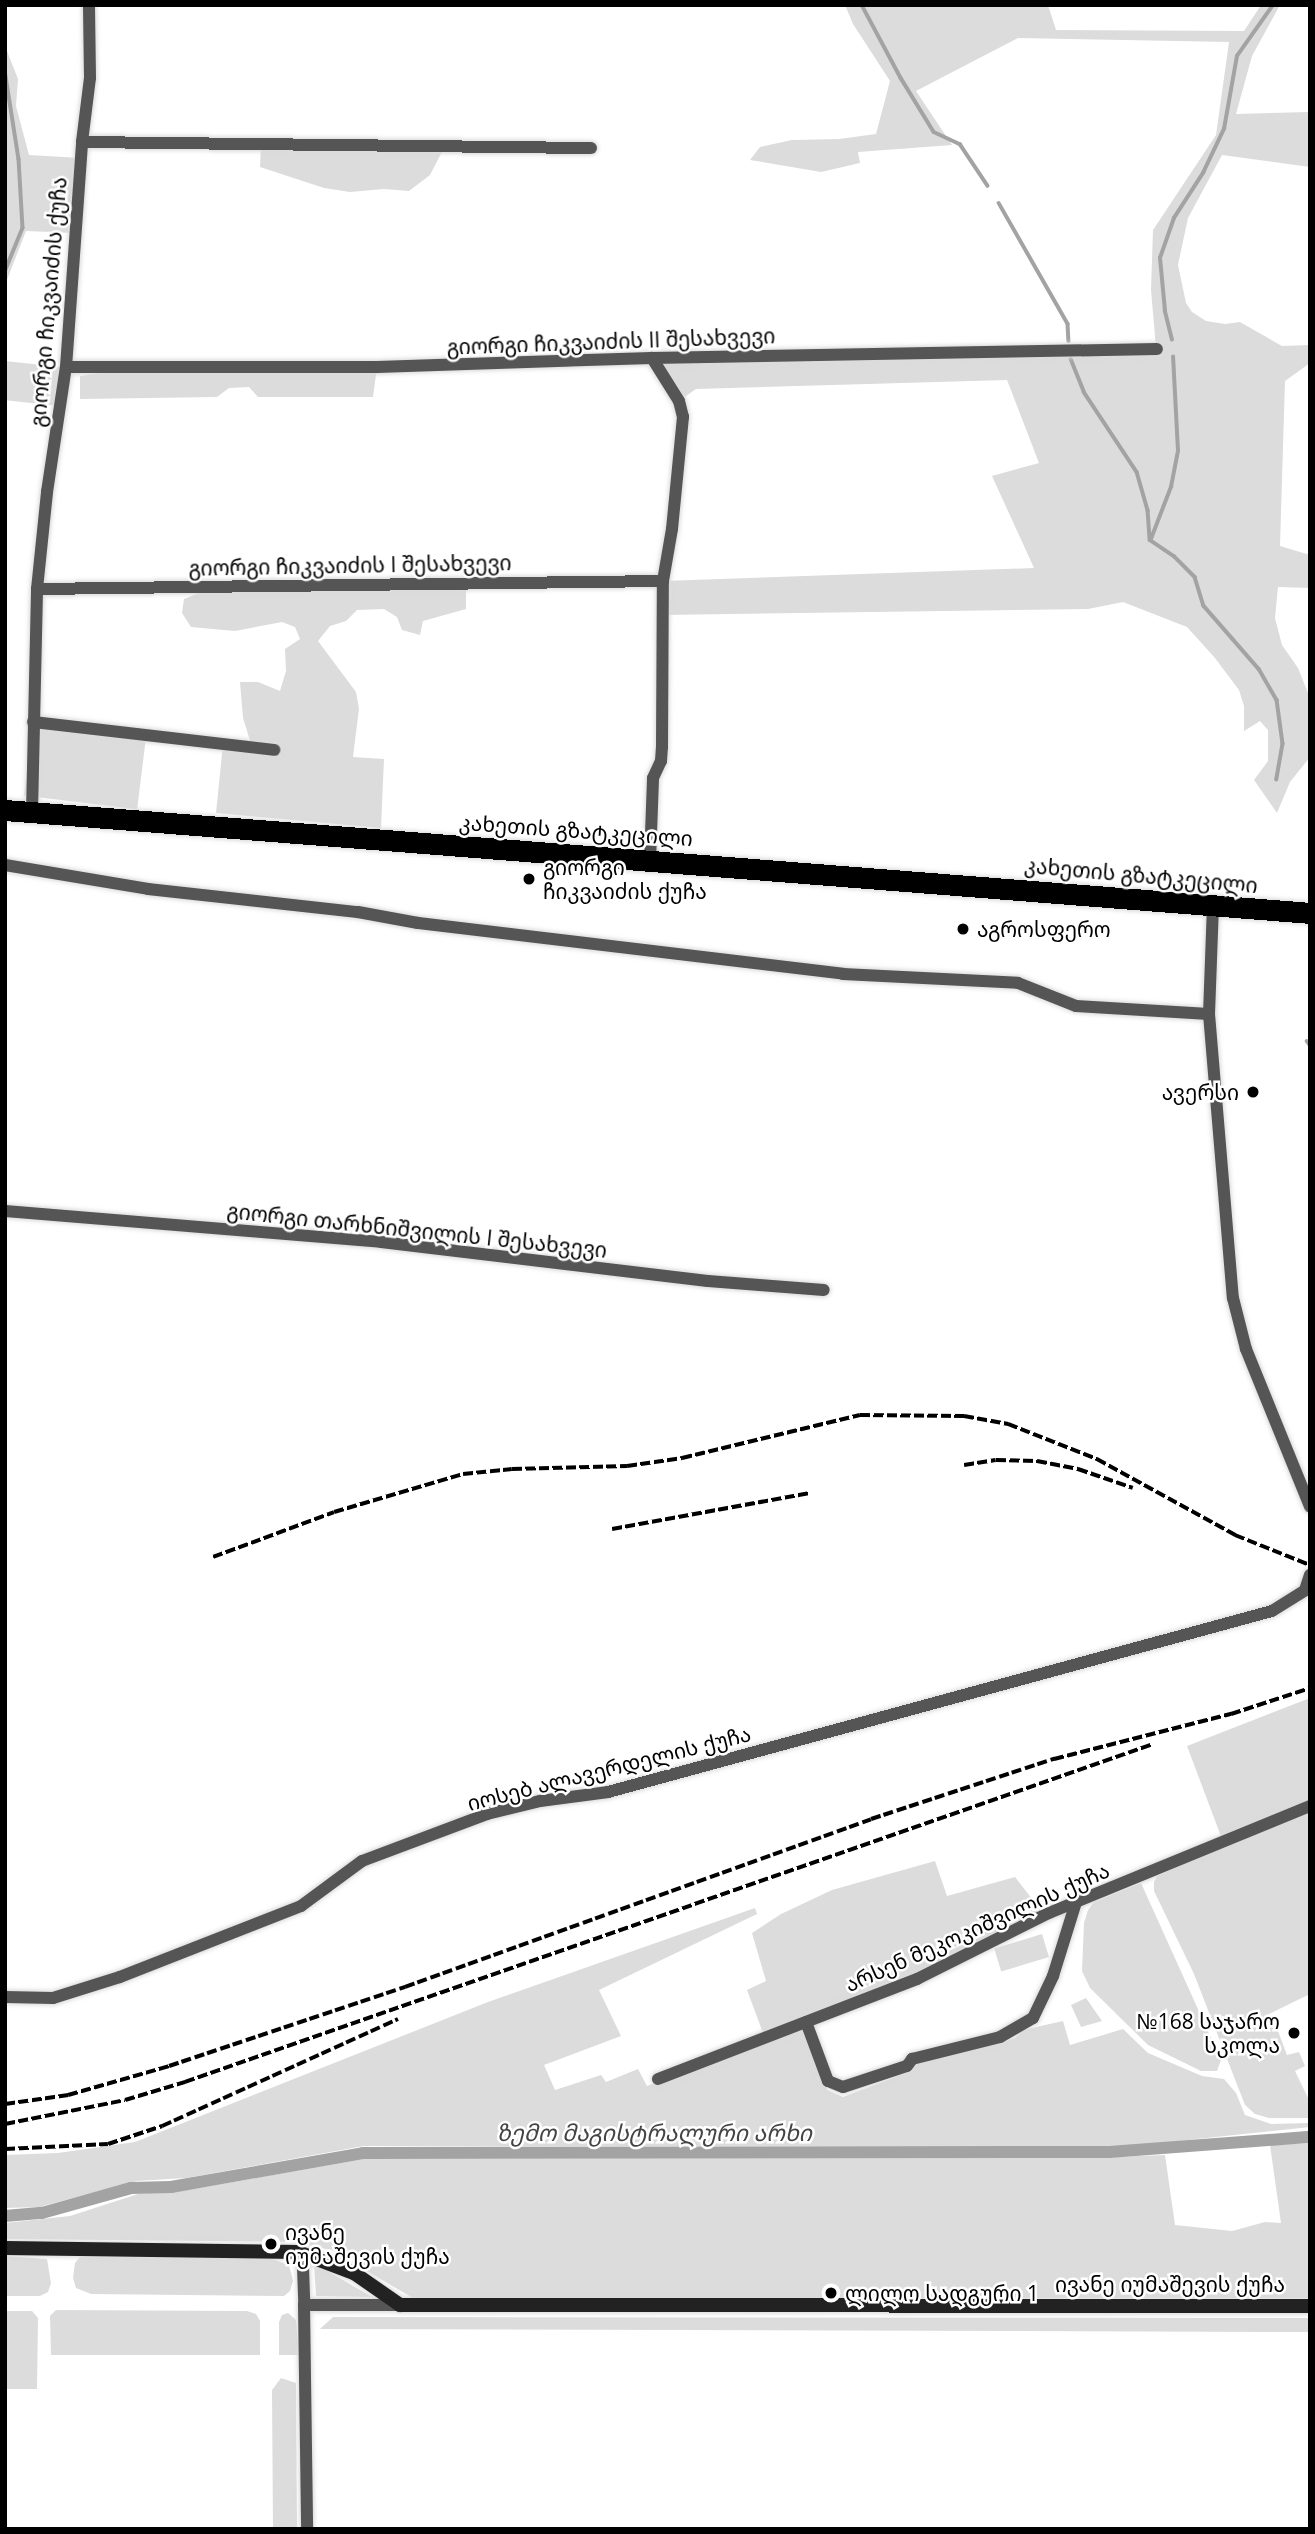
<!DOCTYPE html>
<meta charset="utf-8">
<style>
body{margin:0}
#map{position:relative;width:1315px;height:2534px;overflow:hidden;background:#fff;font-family:"Open Sans","Noto Sans Georgian",sans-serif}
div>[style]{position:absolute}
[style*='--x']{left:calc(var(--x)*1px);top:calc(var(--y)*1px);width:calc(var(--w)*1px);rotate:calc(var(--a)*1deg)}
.green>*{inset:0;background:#dcdcdc;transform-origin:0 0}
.stream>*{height:3.5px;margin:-1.75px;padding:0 1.75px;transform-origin:1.75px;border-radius:1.75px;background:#a3a3a3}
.canal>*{height:12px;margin:-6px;padding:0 6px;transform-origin:6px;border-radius:6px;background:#a3a3a3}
.roads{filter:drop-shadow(0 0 2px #dbdbdb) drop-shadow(0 0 2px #dbdbdb)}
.street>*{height:12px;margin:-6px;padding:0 6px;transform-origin:6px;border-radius:6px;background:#555}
.secondary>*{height:14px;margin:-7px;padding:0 7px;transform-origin:7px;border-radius:7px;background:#222}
.highway>*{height:21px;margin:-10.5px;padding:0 10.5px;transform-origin:10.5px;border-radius:10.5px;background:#000}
.rail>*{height:3.5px;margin-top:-1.75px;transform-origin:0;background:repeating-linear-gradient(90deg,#000 0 10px,transparent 0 13.5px)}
.dots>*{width:19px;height:19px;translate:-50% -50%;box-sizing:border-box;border:4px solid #fff;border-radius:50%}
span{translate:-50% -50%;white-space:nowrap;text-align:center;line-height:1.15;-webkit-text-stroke:5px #fff;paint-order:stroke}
.street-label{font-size:21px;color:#000}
.poi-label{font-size:21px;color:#000}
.left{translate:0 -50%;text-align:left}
.right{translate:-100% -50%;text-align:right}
.water-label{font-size:23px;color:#444;font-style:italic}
.frame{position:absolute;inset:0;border:7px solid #000;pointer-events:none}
</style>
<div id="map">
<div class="green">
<i style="clip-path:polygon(845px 5px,1048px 5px,1056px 30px,1244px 31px,1261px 5px,1280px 5px,1252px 56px,1236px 114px,1310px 112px,1310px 167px,1222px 155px,1188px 218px,1178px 265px,1186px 303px,1192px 312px,1206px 321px,1225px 324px,1240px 322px,1282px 346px,1310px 345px,1310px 363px,1285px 381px,1280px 546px,1310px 555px,1310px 588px,1278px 587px,1275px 618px,1282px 645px,1298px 668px,1310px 698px,1310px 757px,1290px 782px,1277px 813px,1254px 780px,1268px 761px,1268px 730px,1260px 721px,1244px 731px,1244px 706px,1239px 690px,1215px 658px,1187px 627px,1123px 602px,1088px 609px,663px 615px,663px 581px,1034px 568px,992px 476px,1039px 463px,1007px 380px,696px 389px,679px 401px,652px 358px,1156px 348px,1151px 290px,1153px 230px,1216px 135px,1229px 42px,1018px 38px,916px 91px,952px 145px,858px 152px,860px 163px,821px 172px,750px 160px,760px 147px,792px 140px,839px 139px,876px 134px,890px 81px,853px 24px)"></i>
<i style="clip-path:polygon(5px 46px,18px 79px,16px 106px,29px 155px,81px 158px,75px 233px,26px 231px,5px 285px)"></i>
<i style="clip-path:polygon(261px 144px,445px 146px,430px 175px,409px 191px,384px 189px,350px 192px,324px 188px,260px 167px)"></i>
<i style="left:5px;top:361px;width:61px;height:39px;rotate:6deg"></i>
<i style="clip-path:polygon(141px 367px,377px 367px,373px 397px,258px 397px,249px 387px,229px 388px,217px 397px,80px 399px,80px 376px)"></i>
<i style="clip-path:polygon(466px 583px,466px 609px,423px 621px,420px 635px,402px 630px,397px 617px,384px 609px,357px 610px,346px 621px,330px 626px,318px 641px,356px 692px,359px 709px,353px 757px,384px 759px,381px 828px,216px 813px,223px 744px,252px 747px,243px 718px,240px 682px,258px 682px,280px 691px,286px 671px,285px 649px,300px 639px,295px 627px,282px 622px,235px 631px,191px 627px,182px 613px,184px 599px,215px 587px)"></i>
<i style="left:33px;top:722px;width:114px;height:74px;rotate:7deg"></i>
<i style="clip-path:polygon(1310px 1698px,1310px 1800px,1222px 1839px,1187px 1746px)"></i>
<i style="clip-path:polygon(1310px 1810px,1310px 1994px,1267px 2015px,1272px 2015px,1287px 2055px,1299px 2052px,1305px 2066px,1295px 2071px,1310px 2102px,1310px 2118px,1269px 2118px,1255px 2114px,1245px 2105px,1194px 1974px,1154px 1891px,1154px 1882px,1157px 1876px)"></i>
<i style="clip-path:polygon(935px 1861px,947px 1896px,1015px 1877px,1043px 1913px,932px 1968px,763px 2033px,747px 1990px,766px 1981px,752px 1933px,781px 1914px,832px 1890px)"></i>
<i style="clip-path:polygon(1141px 1883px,1221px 2060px,1217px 2071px,1201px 2071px,1148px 2045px,1090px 1988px,1082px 1971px,1084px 1923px,1088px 1910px,1094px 1902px)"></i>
<i style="clip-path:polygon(755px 1908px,757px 1914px,599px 1990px,621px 2036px,544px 2065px,555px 2090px,601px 2075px,606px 2082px,638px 2069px,647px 2086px,801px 2027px,827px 2090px,843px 2097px,906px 2073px,914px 2063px,1003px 2042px,1015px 2038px,1023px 2030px,1063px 2021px,1070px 2045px,1123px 2029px,1148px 2053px,1202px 2076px,1224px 2079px,1236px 2093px,1245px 2115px,1271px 2124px,1310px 2123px,1310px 2127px,1141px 2145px,1068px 2147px,364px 2146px,186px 2178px,137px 2181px,39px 2207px,5px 2208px,5px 2155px,58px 2153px,135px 2142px,488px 2002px)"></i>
<i style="left:1042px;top:1934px;width:24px;height:50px;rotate:73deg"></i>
<i style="clip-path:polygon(1086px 1998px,1102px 2021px,1081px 2027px,1071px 2005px)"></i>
<i style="clip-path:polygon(1310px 2143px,1310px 2298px,413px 2298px,331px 2250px,293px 2242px,5px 2239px,5px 2223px,70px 2216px,138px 2194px,193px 2189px,364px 2159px,1085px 2158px,1165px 2155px,1175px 2225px,1232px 2231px,1265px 2222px,1281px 2223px,1270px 2145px)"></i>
<i style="clip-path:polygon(5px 2256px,47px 2259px,51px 2283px,48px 2292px,40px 2296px,5px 2296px)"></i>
<i style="clip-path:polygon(80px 2257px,266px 2257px,289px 2265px,293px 2281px,290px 2291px,284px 2296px,91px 2294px,76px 2288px,73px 2278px,75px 2263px)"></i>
<i style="clip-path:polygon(314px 2263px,372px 2297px,316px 2296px)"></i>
<i style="clip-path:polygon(56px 2310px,247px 2311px,256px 2314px,260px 2321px,260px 2355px,51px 2355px,50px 2316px)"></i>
<i style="clip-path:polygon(5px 2311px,32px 2311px,38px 2318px,37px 2389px,5px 2389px)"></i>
<i style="clip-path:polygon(288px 2313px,296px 2320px,299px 2355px,279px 2355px,279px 2322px,282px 2315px)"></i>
<i style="clip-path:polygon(333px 2317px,1310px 2318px,1310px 2332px,320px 2329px)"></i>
<i style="clip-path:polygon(281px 2378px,296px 2383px,297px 2529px,273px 2529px,272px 2390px)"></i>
</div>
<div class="stream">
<i style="--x:862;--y:5;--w:83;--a:61.9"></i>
<i style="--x:901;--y:78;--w:63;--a:58.6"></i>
<i style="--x:934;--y:132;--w:29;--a:25"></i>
<i style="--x:960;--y:144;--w:50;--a:56.3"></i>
<i style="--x:5;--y:70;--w:90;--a:81.1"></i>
<i style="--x:19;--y:159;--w:69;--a:86.7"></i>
<i style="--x:23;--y:228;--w:48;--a:112.2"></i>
<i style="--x:999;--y:203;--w:139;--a:60.3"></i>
<i style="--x:1068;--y:324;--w:17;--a:87"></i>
<i style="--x:1172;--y:340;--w:30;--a:-104"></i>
<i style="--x:1165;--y:311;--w:53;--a:-95.4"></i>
<i style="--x:1160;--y:258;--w:42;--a:-70.7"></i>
<i style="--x:1174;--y:218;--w:54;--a:-57.2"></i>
<i style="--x:1203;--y:173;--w:49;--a:-64.5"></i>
<i style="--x:1224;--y:129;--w:74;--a:-79.9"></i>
<i style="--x:1237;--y:56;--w:62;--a:-54.8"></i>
<i style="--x:1071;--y:359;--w:35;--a:68"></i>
<i style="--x:1084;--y:392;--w:96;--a:56.5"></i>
<i style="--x:1137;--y:472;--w:40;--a:74"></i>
<i style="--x:1148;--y:510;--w:30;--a:86"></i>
<i style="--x:1150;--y:540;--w:29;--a:34"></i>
<i style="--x:1174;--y:556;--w:30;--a:45"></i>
<i style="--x:1195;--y:577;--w:30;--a:73"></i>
<i style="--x:1204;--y:606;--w:84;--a:48.9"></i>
<i style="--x:1259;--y:669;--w:36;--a:60"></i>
<i style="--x:1277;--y:700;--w:44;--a:82.2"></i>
<i style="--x:1283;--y:744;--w:36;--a:100"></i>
<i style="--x:1151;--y:539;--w:56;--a:-69"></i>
<i style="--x:1171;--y:487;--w:37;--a:-79"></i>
<i style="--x:1178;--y:451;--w:94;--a:-93"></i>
<i style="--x:1307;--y:1041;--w:5;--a:53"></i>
</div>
<div class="canal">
<i style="--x:5;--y:2216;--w:37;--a:-5"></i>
<i style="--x:42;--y:2213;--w:92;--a:-15.7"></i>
<i style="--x:131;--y:2188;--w:40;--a:-1.4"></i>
<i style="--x:171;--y:2187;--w:195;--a:-10"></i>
<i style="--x:363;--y:2153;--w:746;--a:-0.08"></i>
<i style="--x:1109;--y:2152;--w:202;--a:-4.3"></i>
</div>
<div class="roads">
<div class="street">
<i style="--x:82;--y:142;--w:509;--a:0.68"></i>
<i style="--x:66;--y:367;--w:311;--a:0"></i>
<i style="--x:377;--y:367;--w:275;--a:-1.9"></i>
<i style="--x:652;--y:358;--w:505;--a:-1.02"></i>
<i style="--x:37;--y:589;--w:626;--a:-0.73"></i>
<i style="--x:33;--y:722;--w:243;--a:6.6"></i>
<i style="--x:32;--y:812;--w:223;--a:-88.7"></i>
<i style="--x:37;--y:589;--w:98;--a:-84.1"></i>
<i style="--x:47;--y:492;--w:126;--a:-81.4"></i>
<i style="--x:66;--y:367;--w:226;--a:-85.9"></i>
<i style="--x:82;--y:142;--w:64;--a:-82.9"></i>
<i style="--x:90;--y:78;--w:73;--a:-90.8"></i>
<i style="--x:650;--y:861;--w:83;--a:-87.9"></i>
<i style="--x:653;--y:778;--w:19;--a:-65"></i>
<i style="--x:661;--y:761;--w:14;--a:-86"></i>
<i style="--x:662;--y:747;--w:166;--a:-89.7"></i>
<i style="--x:663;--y:581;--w:53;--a:-80.2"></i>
<i style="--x:672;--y:529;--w:113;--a:-84.4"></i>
<i style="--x:683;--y:417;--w:16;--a:-104"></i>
<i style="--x:679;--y:401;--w:51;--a:-122.1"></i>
<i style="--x:5;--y:865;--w:145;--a:9.5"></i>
<i style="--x:148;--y:889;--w:211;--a:6.3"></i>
<i style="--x:358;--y:912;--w:61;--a:10.4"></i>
<i style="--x:418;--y:923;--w:428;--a:6.8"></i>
<i style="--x:843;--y:974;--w:175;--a:2.9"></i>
<i style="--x:1018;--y:983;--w:62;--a:21.6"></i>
<i style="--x:1076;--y:1006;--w:133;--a:3.4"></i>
<i style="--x:1213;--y:905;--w:109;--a:92.1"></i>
<i style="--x:1209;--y:1014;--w:285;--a:85.2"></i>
<i style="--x:1233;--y:1298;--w:53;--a:75.7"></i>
<i style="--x:1246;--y:1349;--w:170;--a:67.9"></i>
<i style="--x:5;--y:1211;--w:377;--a:4.7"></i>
<i style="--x:381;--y:1242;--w:329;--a:6.8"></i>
<i style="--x:708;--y:1281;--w:116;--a:4.4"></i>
<i style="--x:5;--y:1997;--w:48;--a:1.2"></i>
<i style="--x:53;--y:1998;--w:70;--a:-17.4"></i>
<i style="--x:120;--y:1977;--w:194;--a:-21.4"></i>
<i style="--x:301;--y:1906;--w:76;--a:-36.4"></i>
<i style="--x:362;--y:1861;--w:134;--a:-20.6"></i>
<i style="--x:487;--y:1814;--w:55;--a:-13.8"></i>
<i style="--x:540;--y:1801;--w:69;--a:-7.5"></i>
<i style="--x:608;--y:1792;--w:688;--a:-15.25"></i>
<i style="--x:1272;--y:1611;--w:39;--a:-32"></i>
<i style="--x:1305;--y:1590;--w:16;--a:-72"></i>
<i style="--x:806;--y:2022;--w:63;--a:69.6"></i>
<i style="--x:828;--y:2081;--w:16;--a:22"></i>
<i style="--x:843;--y:2087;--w:67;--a:-18.2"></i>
<i style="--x:907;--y:2066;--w:9;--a:-54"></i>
<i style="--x:912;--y:2059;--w:91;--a:-14"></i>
<i style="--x:1000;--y:2037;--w:38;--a:-30"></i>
<i style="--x:1033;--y:2018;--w:47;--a:-64.5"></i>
<i style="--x:1053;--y:1976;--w:77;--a:-72.7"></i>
<i style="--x:658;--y:2079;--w:278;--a:-21.1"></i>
<i style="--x:917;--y:1979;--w:148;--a:-26.6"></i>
<i style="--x:1049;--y:1913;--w:282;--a:-22.3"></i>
<i style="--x:298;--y:2252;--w:16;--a:72"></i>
<i style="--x:303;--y:2267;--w:38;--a:88"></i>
<i style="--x:304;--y:2305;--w:224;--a:89.2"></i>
<i style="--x:304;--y:2305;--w:96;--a:0"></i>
</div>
<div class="secondary">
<i style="--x:5;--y:2248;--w:293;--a:0.8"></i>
<i style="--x:298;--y:2252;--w:60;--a:20.6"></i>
<i style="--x:354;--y:2273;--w:56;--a:34.8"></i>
<i style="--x:400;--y:2305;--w:910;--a:0.06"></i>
</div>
<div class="highway">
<i style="--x:5;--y:810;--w:1309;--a:4.51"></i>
</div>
</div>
<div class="rail">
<i style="--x:964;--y:1465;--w:32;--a:-9"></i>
<i style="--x:996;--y:1460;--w:41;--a:1.4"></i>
<i style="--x:1037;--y:1461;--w:42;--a:11"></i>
<i style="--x:1078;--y:1469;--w:58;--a:19.1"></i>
<i style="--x:612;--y:1529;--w:201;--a:-10.3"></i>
<i style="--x:213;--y:1557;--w:129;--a:-20.4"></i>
<i style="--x:334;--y:1512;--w:134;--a:-16.4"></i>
<i style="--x:463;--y:1474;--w:49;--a:-5.8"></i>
<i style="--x:512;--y:1469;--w:115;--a:-1.5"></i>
<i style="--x:627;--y:1466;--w:56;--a:-8.3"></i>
<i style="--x:682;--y:1458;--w:183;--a:-13.6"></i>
<i style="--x:860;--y:1415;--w:104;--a:0.6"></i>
<i style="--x:964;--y:1416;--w:45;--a:10.3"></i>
<i style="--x:1008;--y:1424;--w:96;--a:21.5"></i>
<i style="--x:1097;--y:1459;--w:158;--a:28.8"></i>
<i style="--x:1235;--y:1535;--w:81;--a:21.8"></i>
<i style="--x:5;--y:2104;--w:64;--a:-8.1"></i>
<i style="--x:68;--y:2095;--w:105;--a:-16"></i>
<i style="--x:169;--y:2066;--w:249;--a:-18.5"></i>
<i style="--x:405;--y:1987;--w:495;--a:-19.8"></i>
<i style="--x:871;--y:1819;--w:193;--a:-18.2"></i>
<i style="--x:1054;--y:1759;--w:183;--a:-14.3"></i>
<i style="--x:1231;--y:1714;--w:83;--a:-18.2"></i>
<i style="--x:5;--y:2124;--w:122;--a:-11.3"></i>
<i style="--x:125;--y:2100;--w:63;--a:-16.7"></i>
<i style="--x:185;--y:2082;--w:1025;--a:-19.25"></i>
<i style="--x:5;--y:2149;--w:103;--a:-2.8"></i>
<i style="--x:108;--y:2144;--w:57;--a:-18.4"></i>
<i style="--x:162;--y:2126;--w:259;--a:-24.4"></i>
</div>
<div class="dots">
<i style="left:529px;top:879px;background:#000"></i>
<i style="left:963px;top:929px;background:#000"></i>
<i style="left:1253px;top:1092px;background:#000"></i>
<i style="left:1294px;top:2033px;background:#000"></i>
<i style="left:271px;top:2244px;background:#000"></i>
<i style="left:831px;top:2293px;background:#000"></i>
</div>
<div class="street-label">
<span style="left:48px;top:302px;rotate:-85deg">გიორგი ჩიკვაიძის ქუჩა</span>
<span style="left:611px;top:341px;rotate:-2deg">გიორგი ჩიკვაიძის II შესახვევი</span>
<span style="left:350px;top:565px;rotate:-1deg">გიორგი ჩიკვაიძის I შესახვევი</span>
<span style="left:576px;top:830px;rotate:4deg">კახეთის გზატკეცილი</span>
<span style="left:1141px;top:875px;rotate:5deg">კახეთის გზატკეცილი</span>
<span style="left:417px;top:1230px;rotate:6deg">გიორგი თარხნიშვილის I შესახვევი</span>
<span style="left:609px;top:1768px;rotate:-14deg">იოსებ ალავერდელის ქუჩა</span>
<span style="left:977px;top:1927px;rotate:-24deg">არსენ მეკოკიშვილის ქუჩა</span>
<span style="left:1170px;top:2284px">ივანე იუმაშევის ქუჩა</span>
</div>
<div class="poi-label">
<span class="left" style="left:543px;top:879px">გიორგი<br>ჩიკვაიძის ქუჩა</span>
<span class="left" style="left:977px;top:929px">აგროსფერო</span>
<span class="right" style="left:1239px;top:1092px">ავერსი</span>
<span class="right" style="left:1280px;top:2033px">№168 საჯარო<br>სკოლა</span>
<span class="left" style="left:285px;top:2244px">ივანე<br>იუმაშევის ქუჩა</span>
<span class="left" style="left:845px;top:2293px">ლილო სადგური 1</span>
</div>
<div class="water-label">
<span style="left:654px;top:2132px">ზემო მაგისტრალური არხი</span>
</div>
<div class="frame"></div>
</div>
